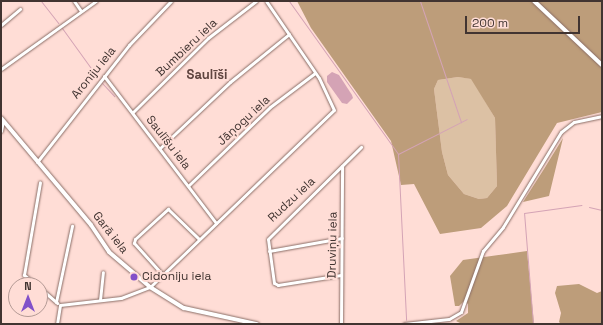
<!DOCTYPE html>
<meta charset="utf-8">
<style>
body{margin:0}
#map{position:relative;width:603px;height:325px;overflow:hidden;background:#ffddd6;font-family:"Space Grotesk",sans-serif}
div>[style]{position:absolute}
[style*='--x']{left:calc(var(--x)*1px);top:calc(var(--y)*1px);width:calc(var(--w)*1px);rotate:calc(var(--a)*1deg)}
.green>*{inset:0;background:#dcc1a4}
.forest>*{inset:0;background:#bd9d7a}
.water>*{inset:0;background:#d4a3b5}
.stream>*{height:1px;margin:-0.5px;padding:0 0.5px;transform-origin:0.5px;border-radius:0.5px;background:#d4a3b5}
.roads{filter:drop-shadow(0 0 1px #8b6e67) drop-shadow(0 0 1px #8b6e67)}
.minor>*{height:3px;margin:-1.5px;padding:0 1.5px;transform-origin:1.5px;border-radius:1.5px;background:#fff}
.tertiary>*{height:4px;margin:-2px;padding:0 2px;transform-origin:2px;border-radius:2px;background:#fff}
.dots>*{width:11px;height:11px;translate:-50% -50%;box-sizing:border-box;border:2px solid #ffddd6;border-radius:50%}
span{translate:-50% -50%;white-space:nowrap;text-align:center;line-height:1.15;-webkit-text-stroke:4px #ffddd6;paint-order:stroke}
.street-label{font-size:12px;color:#413431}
.poi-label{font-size:12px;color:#413431}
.left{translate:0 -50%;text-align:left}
.neighbourhood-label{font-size:13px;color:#5f443f;font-weight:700}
.frame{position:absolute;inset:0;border:2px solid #413431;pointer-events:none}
.north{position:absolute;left:8px;top:277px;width:40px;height:40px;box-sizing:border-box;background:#ffddd6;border:1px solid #b39994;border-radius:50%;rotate:0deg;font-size:11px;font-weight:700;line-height:16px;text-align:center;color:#413431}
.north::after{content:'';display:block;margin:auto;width:14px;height:18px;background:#8151c9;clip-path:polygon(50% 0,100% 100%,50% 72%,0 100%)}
.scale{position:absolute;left:465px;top:16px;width:115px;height:18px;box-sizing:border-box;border:2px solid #413431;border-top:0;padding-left:5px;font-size:12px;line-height:14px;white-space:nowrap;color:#413431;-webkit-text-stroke:3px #ffddd6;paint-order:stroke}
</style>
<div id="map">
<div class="green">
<i style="clip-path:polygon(458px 77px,472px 79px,495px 118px,497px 186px,487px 198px,479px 199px,464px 194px,448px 175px,442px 152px,434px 89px,438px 80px)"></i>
</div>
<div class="forest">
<i style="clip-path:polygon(evenodd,297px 1px,602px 1px,602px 112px,557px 123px,507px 206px,481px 228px,440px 234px,414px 184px,401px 185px,391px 141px,311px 28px,297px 1px,458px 77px,471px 79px,495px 118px,497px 186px,487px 198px,479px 199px,464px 194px,448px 175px,442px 152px,434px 89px,438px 80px,458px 77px)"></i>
<i style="clip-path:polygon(563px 138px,549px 196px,523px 202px,544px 169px)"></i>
<i style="clip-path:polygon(527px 251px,534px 324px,462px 324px,456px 321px,468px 313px,468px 304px,464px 301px,459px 306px,455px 306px,450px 276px,463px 260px)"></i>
<i style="clip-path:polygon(579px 284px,597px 293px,602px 291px,602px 324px,561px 324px,559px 322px,561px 313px,555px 293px,557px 286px)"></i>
</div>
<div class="water">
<i style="clip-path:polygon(332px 72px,339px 75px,352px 95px,353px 98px,347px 104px,342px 103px,327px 82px,327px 76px)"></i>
</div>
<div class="stream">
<i style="--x:41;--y:1;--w:28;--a:52"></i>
<i style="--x:289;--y:1;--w:188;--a:54.5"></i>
<i style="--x:398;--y:154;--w:166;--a:87.2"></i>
<i style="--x:420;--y:1;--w:128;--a:71.3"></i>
<i style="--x:62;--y:28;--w:62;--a:54.2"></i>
<i style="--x:102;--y:83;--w:18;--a:47"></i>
<i style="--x:398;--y:154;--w:77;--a:-26.9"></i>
<i style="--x:589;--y:207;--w:13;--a:13"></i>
<i style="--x:533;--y:324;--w:111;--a:-94.6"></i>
<i style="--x:524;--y:213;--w:58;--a:-8"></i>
</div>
<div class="roads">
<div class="minor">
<i style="--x:74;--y:1;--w:12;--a:55"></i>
<i style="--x:1;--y:25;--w:25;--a:-40"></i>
<i style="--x:1;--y:69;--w:117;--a:-35.6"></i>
<i style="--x:104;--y:76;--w:185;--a:52.7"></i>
<i style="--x:133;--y:112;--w:105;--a:-44.6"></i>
<i style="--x:208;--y:38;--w:61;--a:-37.6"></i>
<i style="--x:1;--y:131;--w:10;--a:-79"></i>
<i style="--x:160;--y:148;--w:96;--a:-43.3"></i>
<i style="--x:230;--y:82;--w:76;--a:-39.1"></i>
<i style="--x:37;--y:162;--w:149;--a:-51.8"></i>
<i style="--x:129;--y:45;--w:61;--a:-46.3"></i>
<i style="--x:189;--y:185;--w:112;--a:-43.9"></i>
<i style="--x:270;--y:107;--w:56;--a:-37.1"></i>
<i style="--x:269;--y:251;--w:74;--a:-10.1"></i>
<i style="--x:162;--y:274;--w:42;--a:-132.1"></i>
<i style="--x:134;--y:243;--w:4;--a:-76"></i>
<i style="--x:135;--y:239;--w:45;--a:-42.3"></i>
<i style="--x:168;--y:209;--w:43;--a:44.1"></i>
<i style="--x:341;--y:275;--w:64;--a:171"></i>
<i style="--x:278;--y:285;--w:4;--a:-153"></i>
<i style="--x:274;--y:283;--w:44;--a:-97.8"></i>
<i style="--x:268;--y:239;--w:131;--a:-44.7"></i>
<i style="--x:36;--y:285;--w:16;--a:-140"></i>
<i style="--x:24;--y:275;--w:94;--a:-80.2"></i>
<i style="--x:40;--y:288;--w:23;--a:41"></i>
<i style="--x:100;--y:300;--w:28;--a:-84"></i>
<i style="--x:56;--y:302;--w:78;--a:-78.1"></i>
<i style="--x:57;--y:324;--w:19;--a:-81"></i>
<i style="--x:60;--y:305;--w:61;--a:-6.5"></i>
<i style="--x:121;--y:298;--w:31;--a:-21"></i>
<i style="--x:150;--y:287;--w:255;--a:-43.9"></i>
<i style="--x:334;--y:110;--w:35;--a:-115"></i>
<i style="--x:319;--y:78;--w:93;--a:-124.5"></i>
<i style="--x:341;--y:324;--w:158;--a:-89.6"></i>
<i style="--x:404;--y:324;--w:45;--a:-6.3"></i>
<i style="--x:449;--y:319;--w:14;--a:-30"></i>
<i style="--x:461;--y:312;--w:65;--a:-70.2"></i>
<i style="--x:483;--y:251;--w:31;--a:-50"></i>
<i style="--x:503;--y:227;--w:111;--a:-58.6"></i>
<i style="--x:561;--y:132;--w:16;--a:-38"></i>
<i style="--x:574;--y:122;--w:29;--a:-12"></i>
</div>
<div class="tertiary">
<i style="--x:534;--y:1;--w:93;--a:43.3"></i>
<i style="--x:1;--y:118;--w:140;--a:49.9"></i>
<i style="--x:91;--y:225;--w:32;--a:56"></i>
<i style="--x:109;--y:252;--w:54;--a:40.5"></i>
<i style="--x:150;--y:287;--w:40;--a:32"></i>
<i style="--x:184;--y:308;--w:75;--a:12.4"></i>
</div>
</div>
<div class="dots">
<i style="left:134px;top:277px;background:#8151c9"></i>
</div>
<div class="street-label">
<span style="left:187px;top:48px;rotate:-43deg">Bumbieru iela</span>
<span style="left:94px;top:73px;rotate:-51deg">Aroniju iela</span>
<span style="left:244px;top:121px;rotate:-43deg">Jāņogu iela</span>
<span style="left:168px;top:143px;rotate:52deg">Saulīšu iela</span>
<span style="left:292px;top:200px;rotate:-43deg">Rudzu iela</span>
<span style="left:110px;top:233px;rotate:52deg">Garā iela</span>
<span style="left:333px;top:245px;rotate:-89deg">Druviņu iela</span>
</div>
<div class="poi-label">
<span class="left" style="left:142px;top:277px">Cidoniju iela</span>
</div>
<div class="neighbourhood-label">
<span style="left:207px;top:75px">Saulīši</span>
</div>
<div class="frame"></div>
<div class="north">N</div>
<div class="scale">200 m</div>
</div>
